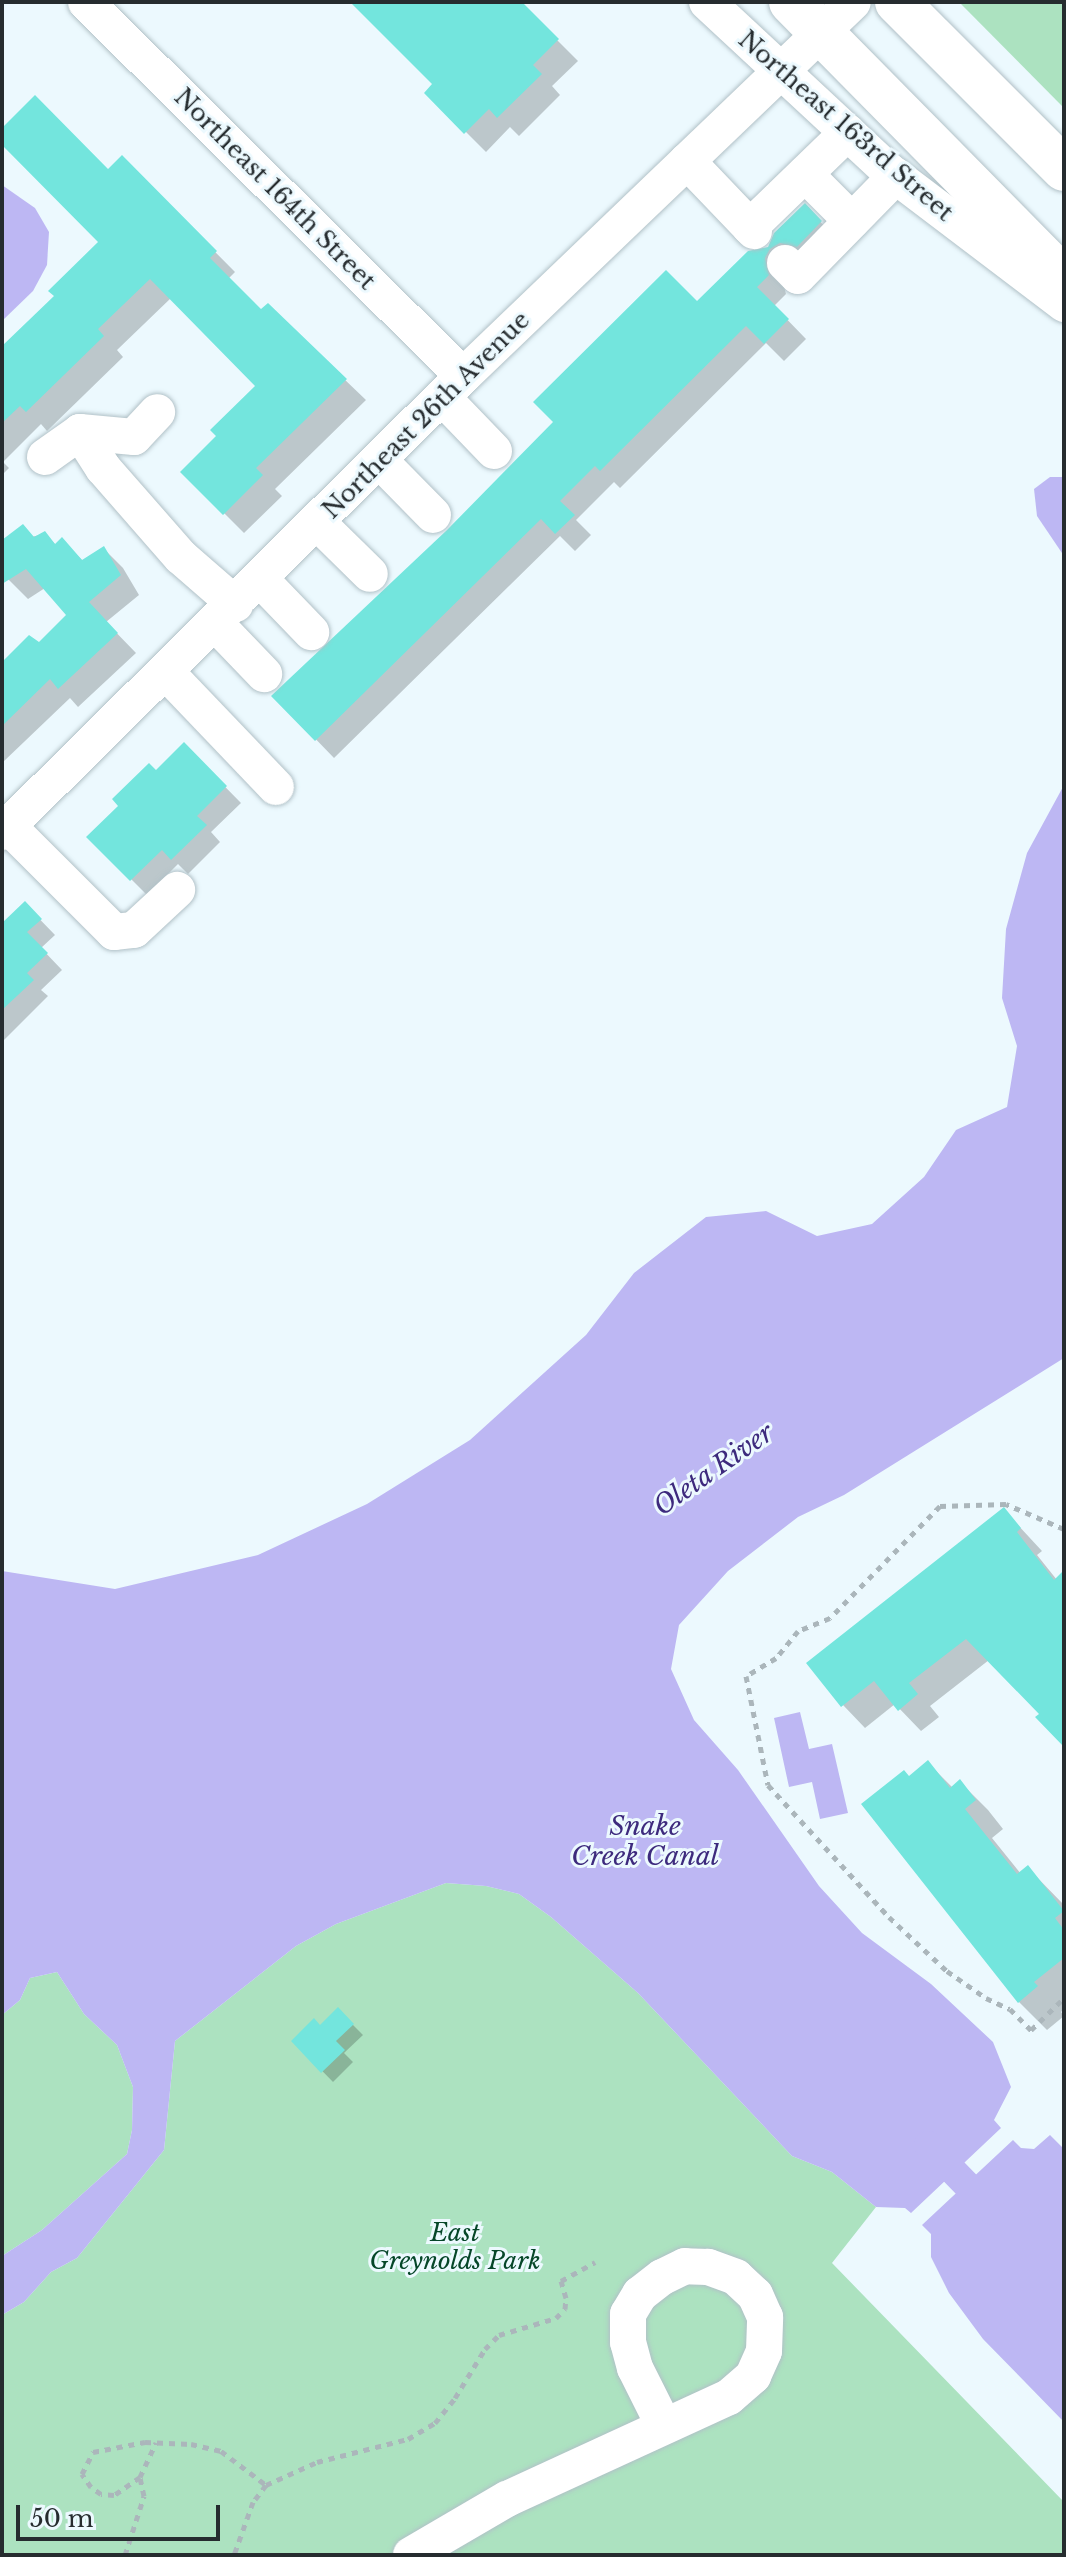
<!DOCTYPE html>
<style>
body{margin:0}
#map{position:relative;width:1066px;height:2557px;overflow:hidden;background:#ecf9fe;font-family:"Libre Baskerville",serif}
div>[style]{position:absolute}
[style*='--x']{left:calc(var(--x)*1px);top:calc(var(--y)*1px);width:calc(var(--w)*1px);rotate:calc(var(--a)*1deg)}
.green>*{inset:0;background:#ace2c0}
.water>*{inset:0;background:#bdb7f3}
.shadow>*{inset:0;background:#0003}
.canal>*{height:28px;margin:-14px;padding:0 14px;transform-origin:14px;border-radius:14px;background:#bdb7f3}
.building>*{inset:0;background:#73e5dd}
.path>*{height:5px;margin-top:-2.5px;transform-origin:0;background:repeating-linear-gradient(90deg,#abb6bb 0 6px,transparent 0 12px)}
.roads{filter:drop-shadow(0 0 2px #b1c1c7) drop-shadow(0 0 2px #b1c1c7)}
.minor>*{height:36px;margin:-18px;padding:0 18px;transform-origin:18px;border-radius:18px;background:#fff}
.major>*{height:44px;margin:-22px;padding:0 22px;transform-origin:22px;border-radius:22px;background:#fff}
span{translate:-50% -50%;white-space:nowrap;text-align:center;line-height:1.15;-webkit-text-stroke:6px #ecf9fe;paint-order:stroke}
.street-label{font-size:24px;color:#262c2f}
.park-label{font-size:24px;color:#064729;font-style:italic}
.water-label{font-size:26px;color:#3d2a7d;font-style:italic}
.frame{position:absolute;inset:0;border:4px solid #262c2f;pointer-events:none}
.scale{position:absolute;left:16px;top:2505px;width:204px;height:36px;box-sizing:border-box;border:4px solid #262c2f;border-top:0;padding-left:10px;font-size:24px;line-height:28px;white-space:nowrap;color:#262c2f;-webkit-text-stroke:6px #ecf9fe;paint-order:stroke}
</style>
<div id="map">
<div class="green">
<i style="clip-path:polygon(959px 2px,1064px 2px,1064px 108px)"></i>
<i style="clip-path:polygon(446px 1883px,486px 1886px,519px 1894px,551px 1917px,638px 1993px,792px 2156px,832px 2172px,876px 2207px,832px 2263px,1064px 2502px,1064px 2555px,2px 2555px,2px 2315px,24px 2302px,51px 2272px,77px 2258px,164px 2150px,175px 2041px,296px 1946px,336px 1924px)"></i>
<i style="clip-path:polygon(57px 1972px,84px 2014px,117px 2045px,133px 2087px,132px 2130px,127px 2154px,42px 2230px,2px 2256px,2px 2015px,20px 2000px,30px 1978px)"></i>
</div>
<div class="water">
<i style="clip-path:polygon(2px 185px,35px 208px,49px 232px,47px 265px,33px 291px,2px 321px)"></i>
<i style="clip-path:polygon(1050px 477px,1064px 477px,1064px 556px,1037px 516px,1034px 489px)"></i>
<i style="clip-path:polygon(1064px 785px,1064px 1358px,844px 1495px,798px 1517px,728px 1571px,679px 1625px,671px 1669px,694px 1720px,738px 1770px,819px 1886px,862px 1933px,931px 1984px,993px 2042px,1011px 2087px,994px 2120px,1001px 2128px,911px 2213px,905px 2208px,876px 2207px,832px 2172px,792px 2156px,638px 1993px,551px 1917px,519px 1894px,486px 1886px,446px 1883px,336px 1924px,296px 1946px,175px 2041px,164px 2150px,77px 2258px,51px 2272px,24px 2302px,2px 2315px,2px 2256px,42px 2230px,127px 2154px,132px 2130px,133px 2087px,117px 2045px,84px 2014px,57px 1972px,30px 1978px,20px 2000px,2px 2015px,2px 1571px,115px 1589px,258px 1555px,367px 1504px,470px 1440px,586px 1335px,634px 1273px,706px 1217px,766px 1211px,817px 1236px,872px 1224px,924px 1177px,956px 1130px,1007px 1107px,1017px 1046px,1002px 998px,1006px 929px,1027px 853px)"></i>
<i style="clip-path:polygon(800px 1712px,809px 1749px,832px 1744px,848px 1813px,820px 1819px,812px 1782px,789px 1787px,774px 1718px)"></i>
<i style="clip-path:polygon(1050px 2135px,1064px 2149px,1064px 2422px,983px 2339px,949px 2293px,931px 2257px,931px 2234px,922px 2225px,1013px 2140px,1021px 2148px,1034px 2149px)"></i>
</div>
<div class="shadow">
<i style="clip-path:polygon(372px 2px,519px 2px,578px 61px,552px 86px,560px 95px,519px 136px,510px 127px,486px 152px,427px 93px,435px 84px)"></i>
<i style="clip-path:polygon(2px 131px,109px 172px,122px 158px,235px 272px,228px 279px,261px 312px,268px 306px,366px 400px,275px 489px,282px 496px,244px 533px,183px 472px,219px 436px,257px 386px,171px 298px,117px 350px,123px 357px,47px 431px,41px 424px,3px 462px,9px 468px,2px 475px,2px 349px,56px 296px,101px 242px,2px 142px)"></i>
<i style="clip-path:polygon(805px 206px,839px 241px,782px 278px,786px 294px,774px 306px,806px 339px,784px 361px,766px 343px,620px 488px,614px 482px,576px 520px,591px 535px,575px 551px,560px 536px,334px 758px,274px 696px,697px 304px,769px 248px)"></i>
<i style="clip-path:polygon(45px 534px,56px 545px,62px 540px,84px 562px,104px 549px,123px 568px,139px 595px,106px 622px,136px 653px,78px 707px,70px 698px,2px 763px,2px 663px,39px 645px,69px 616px,45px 588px,28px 599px,8px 579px,2px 571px,2px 543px)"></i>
<i style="clip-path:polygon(184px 745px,241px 803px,211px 832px,220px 842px,188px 874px,178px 864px,147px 895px,89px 837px)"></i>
<i style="clip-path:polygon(25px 904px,55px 935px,41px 948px,62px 970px,41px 990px,48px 996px,2px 1042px,2px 926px)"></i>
<i style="clip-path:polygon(1004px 1510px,1042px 1551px,1037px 1555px,1057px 1580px,1064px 1573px,1064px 1744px,1042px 1714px,989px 1660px,930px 1706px,939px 1717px,921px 1731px,895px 1704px,865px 1728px,843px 1705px)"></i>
<i style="clip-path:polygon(928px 1763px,953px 1788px,960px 1782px,988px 1810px,1003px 1829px,992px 1838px,1021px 1874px,1028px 1868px,1064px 1905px,1064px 2009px,1061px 2012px,1064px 2016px,1047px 2030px,1019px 2002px,909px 1778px)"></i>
<i style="clip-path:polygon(338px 2010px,363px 2035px,344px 2053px,353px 2062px,333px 2082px,293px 2041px,321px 2027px)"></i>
</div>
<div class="canal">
<i style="--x:928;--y:2145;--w:91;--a:45.9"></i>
</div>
<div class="building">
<i style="clip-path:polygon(350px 2px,522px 2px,559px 39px,533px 65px,542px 74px,497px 118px,489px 109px,464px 134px,424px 93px,432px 84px)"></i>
<i style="clip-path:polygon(35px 95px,108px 169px,122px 155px,217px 251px,210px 258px,261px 309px,268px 303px,347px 379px,256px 468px,263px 475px,223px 515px,180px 472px,216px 436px,210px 430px,255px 386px,150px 279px,98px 329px,104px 336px,26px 412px,20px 406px,2px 423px,2px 346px,54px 296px,48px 291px,98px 242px,2px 145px,2px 128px)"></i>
<i style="clip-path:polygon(805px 203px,822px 221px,797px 247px,780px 243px,770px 249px,765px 258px,769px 275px,757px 287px,789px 319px,764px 344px,746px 326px,600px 471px,595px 466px,560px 501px,575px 515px,555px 534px,541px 519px,315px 741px,271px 696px,447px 530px,553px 422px,533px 402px,666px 270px,697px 301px,748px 251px,768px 247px,774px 233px)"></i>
<i style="clip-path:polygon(23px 524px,34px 537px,45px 531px,55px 544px,62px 537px,82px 560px,104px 546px,121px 575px,89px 602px,118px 633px,58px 689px,50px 679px,2px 726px,2px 662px,29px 635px,39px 642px,66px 615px,26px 569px,2px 584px,2px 540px)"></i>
<i style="clip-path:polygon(184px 742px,227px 786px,197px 816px,207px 825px,171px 860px,162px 850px,130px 881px,86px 837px,118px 806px,112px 799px,149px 763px,156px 770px)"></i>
<i style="clip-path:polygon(25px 901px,42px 919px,27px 932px,48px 953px,27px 973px,34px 980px,2px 1010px,2px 923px)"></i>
<i style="clip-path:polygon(1004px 1507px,1021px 1528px,1017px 1532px,1054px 1580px,1064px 1570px,1064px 1747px,1035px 1717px,1039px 1714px,966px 1639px,909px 1683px,918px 1694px,898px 1711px,874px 1681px,841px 1707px,806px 1663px)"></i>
<i style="clip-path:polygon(928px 1760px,950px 1788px,960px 1779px,976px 1800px,965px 1809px,1017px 1874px,1028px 1865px,1064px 1911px,1055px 1918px,1064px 1930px,1064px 1958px,1034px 1982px,1038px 1986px,1018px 2003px,861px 1804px,904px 1770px,909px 1776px)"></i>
<i style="clip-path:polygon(338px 2007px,354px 2024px,336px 2041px,345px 2050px,321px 2073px,291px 2041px,314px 2018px,320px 2025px)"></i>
</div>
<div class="path">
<i style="--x:1064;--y:1529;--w:63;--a:-156.7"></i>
<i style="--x:1006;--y:1504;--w:66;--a:178.3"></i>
<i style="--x:940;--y:1506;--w:157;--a:134.5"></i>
<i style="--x:830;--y:1618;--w:35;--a:158"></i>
<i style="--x:798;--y:1631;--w:35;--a:129"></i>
<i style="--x:776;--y:1658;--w:35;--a:149"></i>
<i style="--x:746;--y:1676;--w:111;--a:78.6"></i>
<i style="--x:768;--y:1785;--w:179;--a:47.5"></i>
<i style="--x:889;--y:1917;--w:79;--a:43"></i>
<i style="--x:947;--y:1971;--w:47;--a:34.7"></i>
<i style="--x:986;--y:1998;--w:26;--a:25"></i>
<i style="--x:1010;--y:2009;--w:30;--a:45"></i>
<i style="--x:1031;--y:2030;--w:46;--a:-44.1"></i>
<i style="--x:140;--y:2477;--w:38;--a:-65"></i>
<i style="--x:266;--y:2485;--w:56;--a:-24.3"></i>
<i style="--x:317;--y:2462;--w:94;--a:-14.2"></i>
<i style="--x:408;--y:2439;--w:31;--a:-31"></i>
<i style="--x:435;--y:2423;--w:32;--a:-51"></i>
<i style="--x:455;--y:2398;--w:57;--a:-58.5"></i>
<i style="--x:485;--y:2349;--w:20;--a:-45"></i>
<i style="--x:499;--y:2335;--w:59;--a:-16.6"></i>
<i style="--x:556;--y:2318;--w:13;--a:-45"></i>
<i style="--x:565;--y:2309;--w:11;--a:-85"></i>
<i style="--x:566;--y:2298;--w:18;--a:-106"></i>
<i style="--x:561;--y:2281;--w:39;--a:-29"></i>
<i style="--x:125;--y:2555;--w:62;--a:-72.1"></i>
<i style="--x:144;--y:2496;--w:19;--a:-102"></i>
<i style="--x:140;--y:2477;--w:32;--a:145"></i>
<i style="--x:114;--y:2495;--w:13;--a:-176"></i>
<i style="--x:101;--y:2494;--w:12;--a:-145"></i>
<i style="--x:91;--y:2487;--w:16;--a:-125"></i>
<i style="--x:82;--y:2474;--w:25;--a:-63"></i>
<i style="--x:93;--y:2452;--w:53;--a:-10.9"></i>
<i style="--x:145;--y:2442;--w:46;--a:2.5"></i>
<i style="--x:191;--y:2444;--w:31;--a:13"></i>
<i style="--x:221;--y:2451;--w:56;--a:37.1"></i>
<i style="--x:266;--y:2485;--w:21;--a:127"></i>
<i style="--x:253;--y:2502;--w:56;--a:109.7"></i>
</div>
<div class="roads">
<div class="minor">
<i style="--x:86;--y:2;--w:531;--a:44.77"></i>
<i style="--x:707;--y:2;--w:248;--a:42.9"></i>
<i style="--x:889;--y:171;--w:220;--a:37.2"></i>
<i style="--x:687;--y:161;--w:97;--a:46.3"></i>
<i style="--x:805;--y:174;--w:66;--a:45"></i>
<i style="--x:750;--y:227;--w:136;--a:-44.1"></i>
<i style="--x:785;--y:263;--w:18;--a:45"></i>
<i style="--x:798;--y:276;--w:140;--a:-45.6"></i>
<i style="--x:442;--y:397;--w:75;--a:46.1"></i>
<i style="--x:80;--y:432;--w:43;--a:57.4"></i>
<i style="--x:103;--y:468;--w:118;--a:48.8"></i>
<i style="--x:181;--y:557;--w:72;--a:41"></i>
<i style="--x:45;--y:457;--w:43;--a:-35.5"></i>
<i style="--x:80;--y:432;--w:54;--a:5.3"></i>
<i style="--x:134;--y:437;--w:34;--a:-47"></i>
<i style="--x:379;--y:460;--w:77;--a:45.5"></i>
<i style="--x:317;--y:522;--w:74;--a:44.5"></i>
<i style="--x:260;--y:579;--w:74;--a:46.1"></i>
<i style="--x:215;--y:623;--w:71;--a:46.1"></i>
<i style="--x:166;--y:672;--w:159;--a:46.3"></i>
<i style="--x:8;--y:826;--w:150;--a:45"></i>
<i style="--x:114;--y:932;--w:20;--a:-6"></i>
<i style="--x:134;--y:930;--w:59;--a:-42.9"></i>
<i style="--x:2;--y:832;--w:648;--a:-44.69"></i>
<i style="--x:463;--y:376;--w:540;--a:-43.8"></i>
<i style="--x:411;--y:2555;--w:111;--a:-30.3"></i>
<i style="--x:507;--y:2499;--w:244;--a:-24.7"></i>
<i style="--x:729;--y:2397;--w:32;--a:-41"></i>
<i style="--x:753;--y:2376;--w:27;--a:-66"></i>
<i style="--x:764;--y:2351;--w:34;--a:-88"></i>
<i style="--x:765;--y:2317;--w:24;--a:-114"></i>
<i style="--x:755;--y:2295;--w:26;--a:-137"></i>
<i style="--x:736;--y:2277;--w:30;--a:-160"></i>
<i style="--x:708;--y:2267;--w:23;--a:-178"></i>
<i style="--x:685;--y:2266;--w:25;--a:154"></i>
<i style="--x:662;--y:2277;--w:28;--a:142"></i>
<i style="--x:640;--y:2294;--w:23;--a:121"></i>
<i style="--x:628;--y:2314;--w:28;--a:90"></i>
<i style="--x:628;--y:2342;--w:27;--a:75"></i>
<i style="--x:635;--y:2368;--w:65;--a:63.4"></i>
</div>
<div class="major">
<i style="--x:791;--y:2;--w:389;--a:45.4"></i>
<i style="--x:897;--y:2;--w:236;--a:45"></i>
</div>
</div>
<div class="street-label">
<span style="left:846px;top:126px;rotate:41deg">Northeast 163rd Street</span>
<span style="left:275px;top:189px;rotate:45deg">Northeast 164th Street</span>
<span style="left:426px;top:415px;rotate:-45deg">Northeast 26th Avenue</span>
</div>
<div class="park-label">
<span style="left:455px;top:2247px">East<br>Greynolds Park</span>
</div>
<div class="water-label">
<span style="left:714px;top:1470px;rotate:-35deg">Oleta River</span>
<span style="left:645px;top:1842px">Snake<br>Creek Canal</span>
</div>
<div class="frame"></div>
<div class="scale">50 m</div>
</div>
